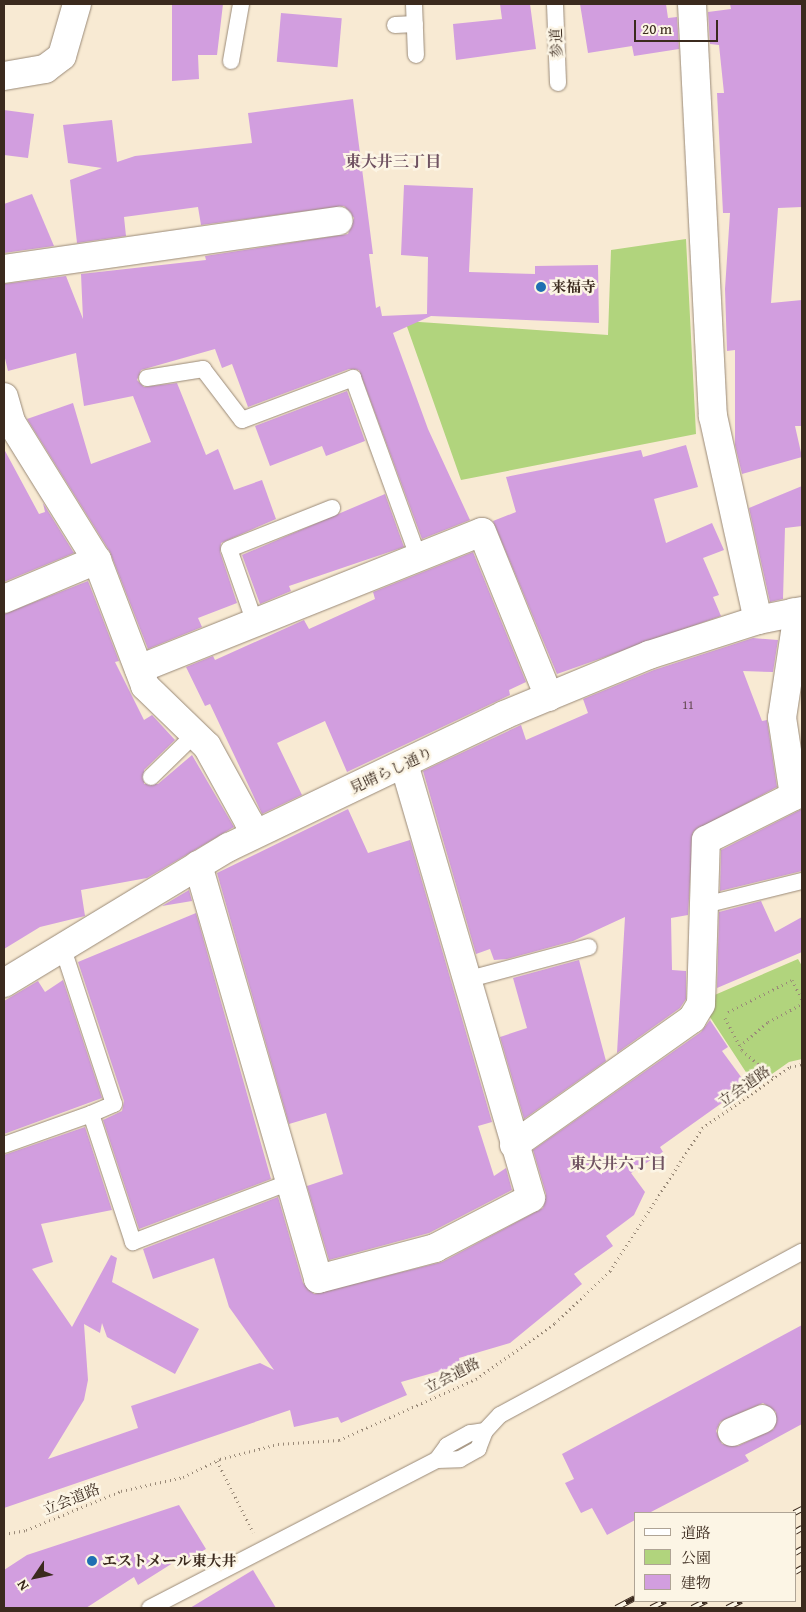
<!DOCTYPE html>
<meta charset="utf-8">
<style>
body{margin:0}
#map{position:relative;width:806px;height:1612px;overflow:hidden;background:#f8ead3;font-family:"Gentium Book Plus","Noto Serif JP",serif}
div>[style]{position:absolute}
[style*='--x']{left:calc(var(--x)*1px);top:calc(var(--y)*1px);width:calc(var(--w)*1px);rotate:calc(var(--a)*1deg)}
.green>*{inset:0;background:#b1d47d}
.building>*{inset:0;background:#d29edf;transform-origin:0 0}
.path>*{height:3px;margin-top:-1.5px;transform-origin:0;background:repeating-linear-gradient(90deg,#9a8a78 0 1px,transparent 0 5px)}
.roads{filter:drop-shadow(0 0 1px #9a8a78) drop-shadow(0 0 1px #9a8a78)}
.lane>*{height:16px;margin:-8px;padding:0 8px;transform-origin:8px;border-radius:8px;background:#fff}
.street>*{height:28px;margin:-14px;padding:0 14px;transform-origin:14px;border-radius:14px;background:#fff}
.rail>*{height:5.5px;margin-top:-2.75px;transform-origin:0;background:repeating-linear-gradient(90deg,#fcf5e5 0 11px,#3b2a1e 0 22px);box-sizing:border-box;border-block:1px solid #3b2a1e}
.dots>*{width:14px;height:14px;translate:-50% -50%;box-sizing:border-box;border:2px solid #fcf5e5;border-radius:50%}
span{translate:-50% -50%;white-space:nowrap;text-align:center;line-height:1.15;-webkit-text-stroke:5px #fcf5e5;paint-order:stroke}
.number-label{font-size:12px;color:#61474e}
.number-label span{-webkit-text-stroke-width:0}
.street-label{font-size:15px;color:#3b2a1e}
.poi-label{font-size:15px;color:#3b2a1e;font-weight:700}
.left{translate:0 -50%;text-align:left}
.neighbourhood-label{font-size:16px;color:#705362;font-weight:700}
.frame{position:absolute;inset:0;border:5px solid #3b2a1e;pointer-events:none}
.legend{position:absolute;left:634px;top:1512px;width:162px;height:90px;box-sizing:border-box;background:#fcf5e5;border:1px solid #afa495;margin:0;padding:6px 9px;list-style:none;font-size:15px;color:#3b2a1e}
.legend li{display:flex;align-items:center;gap:10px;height:25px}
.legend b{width:25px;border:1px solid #afa495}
.north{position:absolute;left:10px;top:1552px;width:50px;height:50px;-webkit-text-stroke:4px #fcf5e5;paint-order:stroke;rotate:236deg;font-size:14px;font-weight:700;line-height:20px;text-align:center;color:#3b2a1e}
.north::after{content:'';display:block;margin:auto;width:18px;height:22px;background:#3b2a1e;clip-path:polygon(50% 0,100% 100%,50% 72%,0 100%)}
.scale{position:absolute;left:634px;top:20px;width:84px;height:22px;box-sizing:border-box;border:2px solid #3b2a1e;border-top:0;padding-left:6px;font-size:15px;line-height:18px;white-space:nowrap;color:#3b2a1e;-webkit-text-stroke:4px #fcf5e5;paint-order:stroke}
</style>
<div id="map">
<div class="green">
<i style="clip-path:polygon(686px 239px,696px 434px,461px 480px,405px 321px,608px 335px,611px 250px)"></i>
<i style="clip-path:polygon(798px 959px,802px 966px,802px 1059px,789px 1062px,755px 1086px,708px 1014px,710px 997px)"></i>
</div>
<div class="building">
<i style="clip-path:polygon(172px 4px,223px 4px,217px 55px,198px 55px,199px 79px,172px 81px)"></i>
<i style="clip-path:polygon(500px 4px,530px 4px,536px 49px,456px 60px,453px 24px,502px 19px)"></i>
<i style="clip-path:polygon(580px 4px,666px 4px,668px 18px,677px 17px,679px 49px,634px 56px,632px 46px,588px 53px)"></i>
<i style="clip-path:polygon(730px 4px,802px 4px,802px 207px,778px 208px,771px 303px,802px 300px,802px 426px,795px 426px,802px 457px,742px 474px,735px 445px,735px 350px,727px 351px,725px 289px,730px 213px,723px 213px,717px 93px,724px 93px,719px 45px,710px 44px,708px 12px,731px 9px)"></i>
<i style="left:281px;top:13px;width:61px;height:49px;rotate:5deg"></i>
<i style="clip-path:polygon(353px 99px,373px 254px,369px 254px,376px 308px,380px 306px,382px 316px,427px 314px,428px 257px,401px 255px,404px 185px,473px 188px,469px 272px,535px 274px,535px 266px,598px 265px,599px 323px,431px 316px,393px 333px,428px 429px,470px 520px,422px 539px,359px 370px,349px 369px,248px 407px,232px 364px,222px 368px,215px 349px,141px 370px,137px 380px,144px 387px,177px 383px,206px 455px,218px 449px,234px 490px,262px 480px,276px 519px,221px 543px,220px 552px,237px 603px,198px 618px,202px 627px,148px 649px,110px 552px,27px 419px,73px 403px,91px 464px,151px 442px,133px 396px,84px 406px,76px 353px,8px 371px,4px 354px,4px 284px,66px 276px,83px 319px,81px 274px,206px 260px,205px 256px,348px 234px,354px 218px,344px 206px,201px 225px,198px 207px,124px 217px,126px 236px,77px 243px,70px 180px,102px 168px,68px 163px,63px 125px,112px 120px,117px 162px,135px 156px,252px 143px,248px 113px)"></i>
<i style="clip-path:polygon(4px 110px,34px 114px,28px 158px,4px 155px)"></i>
<i style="clip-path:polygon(32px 194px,54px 246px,4px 253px,4px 204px)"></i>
<i style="clip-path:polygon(347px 391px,365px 441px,326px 456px,322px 446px,270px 466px,255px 426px)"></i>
<i style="clip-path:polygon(686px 445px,698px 487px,654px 499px,666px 543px,712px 523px,724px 550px,703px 558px,719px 595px,713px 597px,721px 616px,557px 674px,493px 521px,516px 512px,506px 477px,641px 450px,643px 457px)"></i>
<i style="clip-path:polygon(4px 449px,39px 514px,45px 512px,43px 503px,74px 553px,4px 582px)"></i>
<i style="clip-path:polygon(802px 486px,802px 526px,785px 528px,783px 599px,770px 602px,749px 508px)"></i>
<i style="clip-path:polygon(385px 494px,404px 547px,289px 586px,291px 591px,260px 604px,242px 555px)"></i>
<i style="clip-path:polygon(473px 552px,526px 682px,509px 690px,510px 695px,347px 772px,325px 721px,277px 743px,302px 795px,262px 814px,210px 704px,205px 706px,186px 667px,213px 656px,215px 660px,304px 620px,309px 629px,375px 599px,373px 592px)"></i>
<i style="clip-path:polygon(88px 581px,119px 661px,115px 662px,144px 720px,152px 715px,175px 740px,144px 770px,144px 784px,158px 784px,192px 755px,234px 827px,147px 878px,81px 890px,85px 916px,40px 927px,4px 949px,4px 614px)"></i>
<i style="clip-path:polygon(753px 638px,778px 640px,773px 672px,743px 671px,762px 721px,767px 720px,777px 787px,693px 832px,688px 915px,671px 918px,672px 970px,686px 971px,686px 999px,680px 1008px,617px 1053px,625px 917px,573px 941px,507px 959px,494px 960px,490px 949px,476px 954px,423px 771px,521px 725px,526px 740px,588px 713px,583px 699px,654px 670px)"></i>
<i style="clip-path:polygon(348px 809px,368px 853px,410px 840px,492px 1122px,478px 1126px,494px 1176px,506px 1168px,512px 1190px,429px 1233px,329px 1260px,307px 1186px,343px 1174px,326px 1113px,289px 1124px,217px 873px)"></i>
<i style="clip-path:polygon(802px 809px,802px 871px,720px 891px,721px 850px)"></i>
<i style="clip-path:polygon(189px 890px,192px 901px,162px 906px)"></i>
<i style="clip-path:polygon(761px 901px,775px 932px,802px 917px,802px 952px,717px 988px,719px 912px)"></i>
<i style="clip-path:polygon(196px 913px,271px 1179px,139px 1229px,103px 1120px,122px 1111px,124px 1101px,78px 962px)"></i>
<i style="clip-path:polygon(579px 960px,606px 1061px,524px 1119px,500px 1037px,527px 1028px,513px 978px)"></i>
<i style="clip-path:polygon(63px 980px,102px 1098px,4px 1134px,4px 1001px,38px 981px,45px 992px)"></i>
<i style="clip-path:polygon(710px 1020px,728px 1047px,722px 1051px,747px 1085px,660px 1147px,663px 1152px,631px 1173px,645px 1192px,634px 1215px,606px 1236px,613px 1246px,574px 1274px,582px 1284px,510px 1343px,459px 1358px,461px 1365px,401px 1382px,407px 1395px,341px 1423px,338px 1417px,294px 1427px,290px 1410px,4px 1508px,4px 1155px,85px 1127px,112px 1210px,41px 1224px,53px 1262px,32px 1269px,72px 1327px,111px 1255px,117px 1258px,112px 1282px,199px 1329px,175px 1374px,107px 1337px,102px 1323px,100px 1333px,84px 1324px,88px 1380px,84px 1400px,48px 1459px,138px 1428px,131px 1406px,260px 1363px,274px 1370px,229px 1307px,214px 1258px,153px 1279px,143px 1249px,278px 1197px,303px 1283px,314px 1294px,442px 1262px,543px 1208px,546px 1194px,533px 1150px,701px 1032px)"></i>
<i style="clip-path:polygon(evenodd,802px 1325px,802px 1424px,745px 1455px,749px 1461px,649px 1513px,635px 1513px,635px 1520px,607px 1535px,592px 1508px,581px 1513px,565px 1483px,574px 1479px,562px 1454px,802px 1325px,763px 1403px,776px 1412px,774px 1429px,738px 1446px,722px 1444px,716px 1431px,720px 1422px,763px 1403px)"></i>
<i style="clip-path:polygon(179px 1505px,206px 1549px,179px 1565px,176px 1561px,138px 1585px,134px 1577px,86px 1608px,4px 1608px,4px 1570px,27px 1555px)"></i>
<i style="clip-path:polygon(253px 1570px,276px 1608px,190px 1608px)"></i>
</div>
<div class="path">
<i style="--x:728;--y:1012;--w:72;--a:-26.6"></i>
<i style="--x:792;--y:980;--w:22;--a:63"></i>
<i style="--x:725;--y:1018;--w:36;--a:62"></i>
<i style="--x:742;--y:1050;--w:43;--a:41.2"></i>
<i style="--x:740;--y:1046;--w:37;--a:-41"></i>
<i style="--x:768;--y:1022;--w:38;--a:-28"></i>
<i style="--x:217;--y:1461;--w:80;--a:63.1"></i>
<i style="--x:4;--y:1534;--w:22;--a:-10"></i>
<i style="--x:26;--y:1530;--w:103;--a:-22.3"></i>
<i style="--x:121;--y:1491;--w:64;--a:-12.7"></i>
<i style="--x:183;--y:1477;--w:41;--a:-25.9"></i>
<i style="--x:220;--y:1459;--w:60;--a:-14.5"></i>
<i style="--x:278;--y:1444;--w:61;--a:-3.8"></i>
<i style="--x:339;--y:1440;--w:150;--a:-24"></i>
<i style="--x:476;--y:1379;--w:97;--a:-35.3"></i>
<i style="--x:555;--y:1323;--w:76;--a:-43.4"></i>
<i style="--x:610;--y:1271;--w:170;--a:-57.2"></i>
<i style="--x:702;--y:1128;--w:107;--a:-34.7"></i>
<i style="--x:790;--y:1067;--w:12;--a:-14"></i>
</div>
<div class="roads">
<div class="lane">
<i style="--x:414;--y:4;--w:51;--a:87.8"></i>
<i style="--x:555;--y:4;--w:79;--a:87.8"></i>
<i style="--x:395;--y:25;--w:20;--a:-3"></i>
<i style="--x:231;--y:61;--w:58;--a:-80"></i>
<i style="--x:147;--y:378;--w:57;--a:-9.1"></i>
<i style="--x:203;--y:369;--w:64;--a:52.6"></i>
<i style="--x:242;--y:420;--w:119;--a:-20.7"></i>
<i style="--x:353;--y:378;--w:190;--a:70"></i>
<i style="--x:255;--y:623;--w:78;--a:-109.4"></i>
<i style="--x:229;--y:549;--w:111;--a:-21.7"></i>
<i style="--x:151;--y:777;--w:62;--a:-44.3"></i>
<i style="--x:704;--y:905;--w:101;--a:-13.8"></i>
<i style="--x:63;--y:949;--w:163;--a:71.8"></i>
<i style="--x:114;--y:1104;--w:25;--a:157"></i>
<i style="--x:466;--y:980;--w:127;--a:-15"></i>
<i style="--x:4;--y:1145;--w:92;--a:-19.6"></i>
<i style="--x:91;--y:1114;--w:135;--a:71.8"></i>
<i style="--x:133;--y:1242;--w:171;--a:-20.9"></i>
<i style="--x:485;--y:1431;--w:15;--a:172"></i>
<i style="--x:470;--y:1433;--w:26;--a:151"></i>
<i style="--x:447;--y:1446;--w:17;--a:126"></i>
<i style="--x:437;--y:1460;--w:23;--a:-2"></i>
<i style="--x:460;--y:1459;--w:21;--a:-29"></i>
<i style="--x:478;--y:1449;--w:19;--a:-69"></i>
<i style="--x:485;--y:1431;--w:22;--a:-47"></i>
<i style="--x:500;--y:1415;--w:343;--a:-28.4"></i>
<i style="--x:150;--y:1608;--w:323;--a:-27.3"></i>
</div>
<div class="street">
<i style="--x:692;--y:4;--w:413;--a:87.1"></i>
<i style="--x:713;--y:416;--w:209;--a:77.6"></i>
<i style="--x:4;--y:76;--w:42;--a:-9.7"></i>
<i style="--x:45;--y:69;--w:21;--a:-37"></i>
<i style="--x:62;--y:56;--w:54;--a:-73.9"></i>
<i style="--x:4;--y:269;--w:338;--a:-8.2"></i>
<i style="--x:4;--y:397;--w:26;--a:74"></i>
<i style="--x:11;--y:422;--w:163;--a:58.1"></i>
<i style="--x:97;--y:560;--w:135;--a:69.1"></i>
<i style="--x:145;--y:686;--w:86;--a:44.1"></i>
<i style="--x:207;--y:746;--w:87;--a:61.1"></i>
<i style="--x:249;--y:822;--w:13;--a:77"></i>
<i style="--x:4;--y:599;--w:101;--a:-22.8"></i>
<i style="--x:139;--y:669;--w:369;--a:-21.8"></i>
<i style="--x:482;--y:532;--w:178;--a:67.9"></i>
<i style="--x:198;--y:865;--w:431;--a:73.8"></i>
<i style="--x:318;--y:1279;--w:121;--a:-14.8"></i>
<i style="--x:435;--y:1248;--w:108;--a:-27.5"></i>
<i style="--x:531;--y:1198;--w:452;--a:-106.3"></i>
<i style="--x:4;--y:983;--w:263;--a:-31.2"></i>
<i style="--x:229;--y:847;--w:305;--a:-25.6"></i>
<i style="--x:504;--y:715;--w:157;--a:-22.5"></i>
<i style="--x:649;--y:655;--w:114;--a:-17.8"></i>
<i style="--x:758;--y:620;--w:45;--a:-11.6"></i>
<i style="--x:514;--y:1145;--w:218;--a:-35.3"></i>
<i style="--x:692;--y:1019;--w:17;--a:-59"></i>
<i style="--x:701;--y:1004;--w:164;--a:-88.3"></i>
<i style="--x:706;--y:840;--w:98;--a:-26.6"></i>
<i style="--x:794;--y:796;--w:79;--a:-98.7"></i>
<i style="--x:782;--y:718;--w:94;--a:-81.4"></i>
<i style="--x:796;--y:625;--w:13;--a:-103"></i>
<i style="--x:732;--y:1432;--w:33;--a:-23"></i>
</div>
</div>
<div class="rail">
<i style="--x:794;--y:1513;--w:9;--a:-27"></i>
<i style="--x:795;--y:1532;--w:8;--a:-30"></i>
<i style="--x:795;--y:1553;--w:8;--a:-30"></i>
<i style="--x:795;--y:1572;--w:8;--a:-30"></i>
<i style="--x:616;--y:1608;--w:21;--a:-28"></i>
<i style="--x:651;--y:1608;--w:16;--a:-27"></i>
<i style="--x:692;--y:1608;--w:16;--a:-27"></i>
<i style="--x:727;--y:1608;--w:16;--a:-27"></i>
</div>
<div class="dots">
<i style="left:541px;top:287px;background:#1f6fb2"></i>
<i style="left:92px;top:1561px;background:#1f6fb2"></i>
</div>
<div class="number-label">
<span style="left:688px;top:705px">11</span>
</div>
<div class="street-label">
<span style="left:556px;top:43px;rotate:-92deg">参道</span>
<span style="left:391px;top:770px;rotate:-25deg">見晴らし通り</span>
<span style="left:744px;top:1086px;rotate:-35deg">立会道路</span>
<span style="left:452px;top:1375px;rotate:-27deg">立会道路</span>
<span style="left:71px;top:1499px;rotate:-22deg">立会道路</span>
</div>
<div class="poi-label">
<span class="left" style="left:551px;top:287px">来福寺</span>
<span class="left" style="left:102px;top:1561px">エストメール東大井</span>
</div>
<div class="neighbourhood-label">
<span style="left:393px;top:161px">東大井三丁目</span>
<span style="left:618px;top:1163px">東大井六丁目</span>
</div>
<div class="frame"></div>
<ul class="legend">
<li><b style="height:6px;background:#fff"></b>道路</li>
<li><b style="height:14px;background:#b1d47d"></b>公園</li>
<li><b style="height:14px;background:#d29edf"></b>建物</li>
</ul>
<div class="north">N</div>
<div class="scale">20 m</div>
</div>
